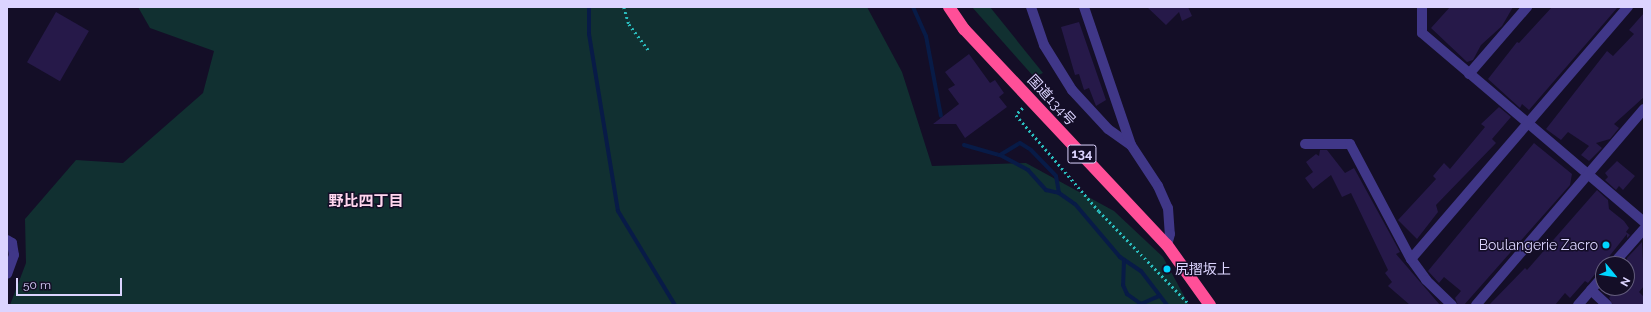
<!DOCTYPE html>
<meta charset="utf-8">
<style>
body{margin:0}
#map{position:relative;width:1651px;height:312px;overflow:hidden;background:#140e27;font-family:Raleway,"Noto Sans JP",sans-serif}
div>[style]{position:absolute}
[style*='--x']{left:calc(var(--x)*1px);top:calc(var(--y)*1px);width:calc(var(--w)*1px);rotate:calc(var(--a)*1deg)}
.green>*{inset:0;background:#113031}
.stream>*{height:4px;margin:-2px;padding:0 2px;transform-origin:2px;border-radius:2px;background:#081b47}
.building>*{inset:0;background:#261949;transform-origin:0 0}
.path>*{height:2.5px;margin-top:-1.25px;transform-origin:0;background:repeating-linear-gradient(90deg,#2abcbd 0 2px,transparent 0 5px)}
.street>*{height:10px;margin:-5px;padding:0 5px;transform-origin:5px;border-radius:5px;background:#403788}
.highway>*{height:12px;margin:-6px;padding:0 6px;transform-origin:6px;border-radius:6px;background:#ff4f98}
.dots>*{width:11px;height:11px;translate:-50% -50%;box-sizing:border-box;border:2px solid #140e27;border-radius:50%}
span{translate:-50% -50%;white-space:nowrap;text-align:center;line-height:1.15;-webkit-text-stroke:3px #140e27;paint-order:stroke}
.shield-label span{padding:1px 3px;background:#140e27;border:1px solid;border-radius:3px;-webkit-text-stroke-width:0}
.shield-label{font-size:13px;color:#dcd4ff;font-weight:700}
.street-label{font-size:14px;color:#dcd4ff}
.poi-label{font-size:14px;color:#dcd4ff}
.right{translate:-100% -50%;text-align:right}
.left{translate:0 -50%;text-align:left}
.neighbourhood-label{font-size:15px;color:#ffd6ee;font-weight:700}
.frame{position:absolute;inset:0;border:8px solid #dcd4ff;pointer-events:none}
.north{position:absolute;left:1595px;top:256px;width:40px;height:40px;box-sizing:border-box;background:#140e27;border:1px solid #645d7d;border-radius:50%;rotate:119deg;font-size:11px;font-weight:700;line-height:16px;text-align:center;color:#dcd4ff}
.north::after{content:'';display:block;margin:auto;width:14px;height:18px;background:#00d5ff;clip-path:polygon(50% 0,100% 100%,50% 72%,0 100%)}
.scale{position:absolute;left:16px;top:278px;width:106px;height:18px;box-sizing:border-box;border:2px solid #dcd4ff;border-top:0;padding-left:5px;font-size:12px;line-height:14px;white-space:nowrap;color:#dcd4ff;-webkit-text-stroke:3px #140e27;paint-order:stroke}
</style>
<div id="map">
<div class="green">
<i style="clip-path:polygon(138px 7px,867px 7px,902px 72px,932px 166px,1026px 163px,1114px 211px,1163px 257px,1189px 305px,10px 305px,26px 263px,25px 219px,76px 160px,123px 163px,203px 93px,214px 51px,150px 28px)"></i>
<i style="clip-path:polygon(972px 7px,990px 7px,1043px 73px,1034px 77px)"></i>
</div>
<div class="stream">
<i style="--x:589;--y:7;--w:27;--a:90"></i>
<i style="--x:589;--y:34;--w:179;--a:80.7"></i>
<i style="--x:618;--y:211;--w:110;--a:58.8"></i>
<i style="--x:913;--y:7;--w:32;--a:66"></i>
<i style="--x:926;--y:36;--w:81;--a:79.4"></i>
<i style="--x:964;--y:145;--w:37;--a:16"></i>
<i style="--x:1000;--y:155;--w:23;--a:-31"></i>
<i style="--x:1020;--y:143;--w:13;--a:32"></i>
<i style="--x:1031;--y:150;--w:36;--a:46"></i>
<i style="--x:1056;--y:176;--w:17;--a:80"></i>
<i style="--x:1059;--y:193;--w:19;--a:35"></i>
<i style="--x:1075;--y:204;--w:70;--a:49.7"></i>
<i style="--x:1120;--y:257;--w:25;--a:34"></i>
<i style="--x:1141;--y:271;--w:43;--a:52.6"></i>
<i style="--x:1000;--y:155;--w:32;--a:28"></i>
<i style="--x:1028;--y:170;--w:27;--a:48"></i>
<i style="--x:1046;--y:190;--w:13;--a:13"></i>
<i style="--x:1124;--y:260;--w:25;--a:92"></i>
<i style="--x:1123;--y:285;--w:10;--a:66"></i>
<i style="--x:1127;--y:294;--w:17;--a:36"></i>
<i style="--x:1141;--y:304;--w:20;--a:-24"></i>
</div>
<div class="building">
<i style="clip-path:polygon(1147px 7px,1188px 7px,1192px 16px,1182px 21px,1179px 12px,1166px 25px)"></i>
<i style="clip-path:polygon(1450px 7px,1513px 7px,1502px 26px,1481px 45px,1473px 60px,1467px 62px,1431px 28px)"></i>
<i style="clip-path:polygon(1552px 7px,1618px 7px,1529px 110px,1522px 104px,1520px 108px,1488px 79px,1517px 42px,1519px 43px)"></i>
<i style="left:56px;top:12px;width:38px;height:58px;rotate:30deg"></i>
<i style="clip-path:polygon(1644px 13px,1644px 97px,1614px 124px,1619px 128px,1610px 139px,1596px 143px,1602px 148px,1589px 161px,1581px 155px,1589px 146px,1568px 132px,1561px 140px,1546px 129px,1607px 51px,1613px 56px,1634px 34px,1629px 30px)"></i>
<i style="clip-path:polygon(1079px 22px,1106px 100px,1096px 106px,1089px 88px,1084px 90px,1079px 74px,1075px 75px,1061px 27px)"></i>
<i style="clip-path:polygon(969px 54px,990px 83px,995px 80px,1004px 93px,999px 97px,1007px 107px,965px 138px,956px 124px,933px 124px,959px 104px,948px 89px,955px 85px,945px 72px)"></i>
<i style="clip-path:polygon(1499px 107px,1511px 117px,1492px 139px,1496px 143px,1436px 205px,1438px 212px,1417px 239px,1398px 220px,1436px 179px,1433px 176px,1444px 163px,1450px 169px,1485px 127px,1481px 124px)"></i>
<i style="clip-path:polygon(1534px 143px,1572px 174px,1570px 185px,1464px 305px,1458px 305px,1455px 298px,1461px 291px,1444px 277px,1439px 283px,1428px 271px)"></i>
<i style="clip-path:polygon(1320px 150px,1327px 150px,1345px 173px,1354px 168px,1400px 252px,1396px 254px,1440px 305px,1410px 305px,1388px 286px,1392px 282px,1385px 273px,1388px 270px,1351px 193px,1342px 197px,1331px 175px,1313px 189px,1305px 178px,1313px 172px,1306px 162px,1316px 154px,1319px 156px)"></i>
<i style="clip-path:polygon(1617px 161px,1635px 176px,1623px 190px,1619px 186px,1616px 190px,1605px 180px,1608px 177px,1605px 173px)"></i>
<i style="clip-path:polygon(1597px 190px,1608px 200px,1609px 209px,1624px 221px,1629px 228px,1626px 232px,1630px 235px,1627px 238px,1627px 234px,1588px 283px,1585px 281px,1570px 298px,1565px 293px,1555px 305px,1489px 305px,1525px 268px,1527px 270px)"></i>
<i style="clip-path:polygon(1642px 242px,1644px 286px,1639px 292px,1644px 297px,1644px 305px,1613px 305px,1609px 298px,1617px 288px,1627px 288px,1627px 258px)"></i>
</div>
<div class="path">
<i style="--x:624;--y:7;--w:18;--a:74"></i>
<i style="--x:629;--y:24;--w:34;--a:53"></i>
<i style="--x:1023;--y:108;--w:10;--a:135"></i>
<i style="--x:1016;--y:115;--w:127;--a:49.2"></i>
<i style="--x:1099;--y:211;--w:131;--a:45.9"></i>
</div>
<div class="street">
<i style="--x:1031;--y:7;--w:40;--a:71.1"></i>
<i style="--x:1044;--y:45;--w:53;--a:58.1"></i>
<i style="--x:1072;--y:90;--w:53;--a:47.3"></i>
<i style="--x:1108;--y:129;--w:28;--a:35"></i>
<i style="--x:1131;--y:145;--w:49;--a:56.6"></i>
<i style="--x:1158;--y:186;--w:24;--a:66"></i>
<i style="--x:1168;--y:208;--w:26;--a:86"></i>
<i style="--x:1170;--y:234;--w:11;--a:105"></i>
<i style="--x:1084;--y:7;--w:146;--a:71.2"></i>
<i style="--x:1422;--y:7;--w:26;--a:90"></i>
<i style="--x:1422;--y:33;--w:292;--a:40.4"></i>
<i style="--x:1469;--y:74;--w:89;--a:-49.1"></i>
<i style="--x:1305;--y:144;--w:45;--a:0"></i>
<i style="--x:1350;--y:144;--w:130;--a:62.1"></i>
<i style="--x:1411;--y:259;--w:26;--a:54"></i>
<i style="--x:1426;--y:280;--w:36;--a:44"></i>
<i style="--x:7;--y:240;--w:6;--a:31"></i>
<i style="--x:12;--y:243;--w:12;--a:81"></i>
<i style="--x:14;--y:255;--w:20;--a:110"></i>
<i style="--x:1411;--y:259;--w:333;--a:-49.3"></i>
<i style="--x:1613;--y:264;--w:47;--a:-48.5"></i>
<i style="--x:1591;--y:290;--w:22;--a:43"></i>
<i style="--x:1476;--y:305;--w:258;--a:-49.4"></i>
<i style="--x:1578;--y:305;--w:38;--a:-49"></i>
</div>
<div class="highway">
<i style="--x:949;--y:7;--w:27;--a:56"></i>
<i style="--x:964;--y:29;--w:296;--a:46.8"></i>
<i style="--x:1167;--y:245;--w:74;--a:54.4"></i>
</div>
<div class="dots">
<i style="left:1606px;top:245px;background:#00d5ff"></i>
<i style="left:1167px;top:269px;background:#00d5ff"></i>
</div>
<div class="shield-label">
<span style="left:1082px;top:154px">134</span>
</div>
<div class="street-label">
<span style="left:1052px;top:100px;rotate:47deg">国道134号</span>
</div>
<div class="poi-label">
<span class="right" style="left:1598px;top:245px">Boulangerie Zacro</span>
<span class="left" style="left:1175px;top:269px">尻摺坂上</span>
</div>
<div class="neighbourhood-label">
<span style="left:366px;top:202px">野比四丁目</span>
</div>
<div class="frame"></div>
<div class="north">N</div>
<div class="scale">50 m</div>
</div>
